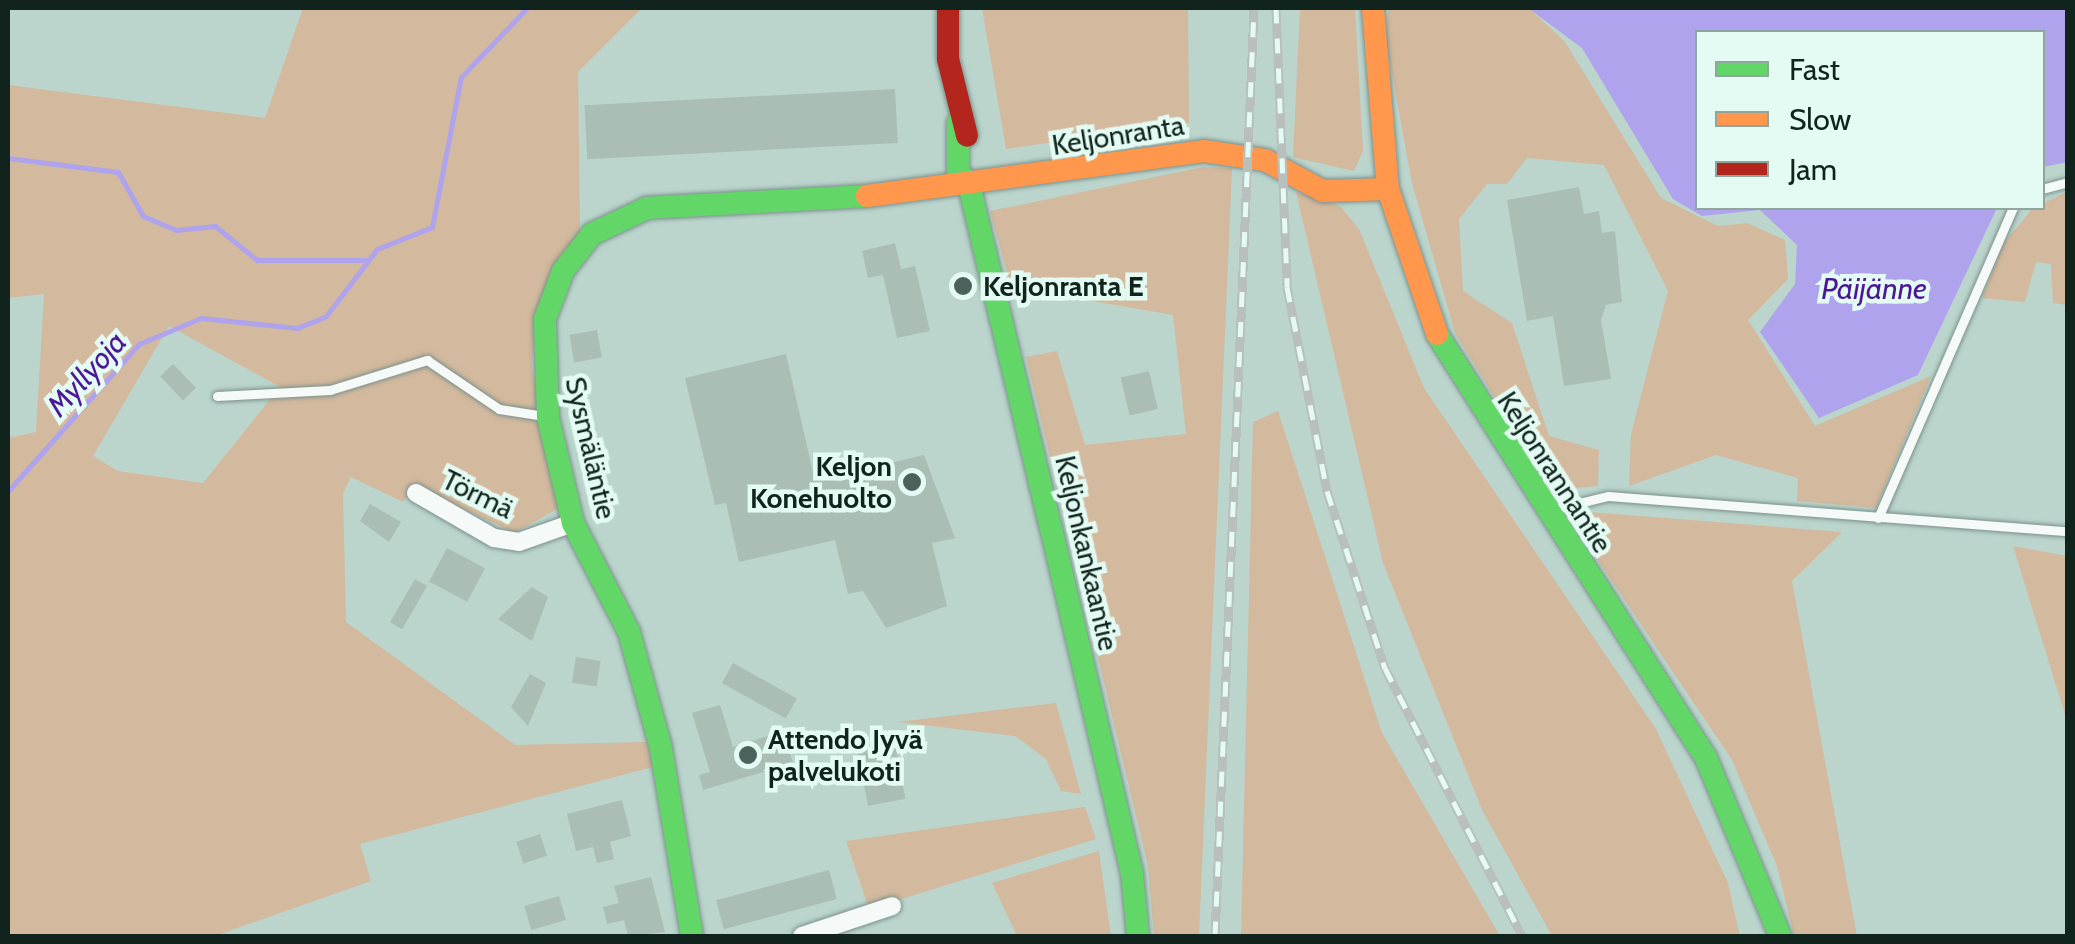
<!DOCTYPE html>
<meta charset="utf-8">
<style>
body{margin:0}
#map{position:relative;width:2075px;height:944px;overflow:hidden;background:#bbd5cd;font-family:Cabin,sans-serif}
div>[style]{position:absolute}
[style*='--x']{left:calc(var(--x)*1px);top:calc(var(--y)*1px);width:calc(var(--w)*1px);rotate:calc(var(--a)*1deg)}
.green>*{inset:0;background:#d3b99d}
.water>*{inset:0;background:#aea3ec}
.stream>*{height:5px;margin:-2.5px;padding:0 2.5px;transform-origin:2.5px;border-radius:2.5px;background:#aea3ec}
.building>*{inset:0;background:#aabeb5;transform-origin:0 0}
.roads{filter:drop-shadow(0 0 2px #7d918c) drop-shadow(0 0 2px #7d918c)}
.lane>*{height:9px;margin:-4.5px;padding:0 4.5px;transform-origin:4.5px;border-radius:4.5px;background:#f5f9f8}
.street>*{height:18px;margin:-9px;padding:0 9px;transform-origin:9px;border-radius:9px;background:#f5f9f8}
.fast>*{height:22px;margin:-11px;padding:0 11px;transform-origin:11px;border-radius:11px;background:#63d668}
.slow>*{height:22px;margin:-11px;padding:0 11px;transform-origin:11px;border-radius:11px;background:#ff974d}
.jam>*{height:22px;margin:-11px;padding:0 11px;transform-origin:11px;border-radius:11px;background:#b3261e}
.rail>*{height:9px;margin-top:-4.5px;transform-origin:0;background:repeating-linear-gradient(90deg,#e3fbf3 0 15px,#b8bfbd 0 30px);box-sizing:border-box;border-block:2px solid #b8bfbd}
.dots>*{width:28px;height:28px;translate:-50% -50%;box-sizing:border-box;border:5px solid #e3fbf3;border-radius:50%}
span{translate:-50% -50%;white-space:nowrap;text-align:center;line-height:1.15;-webkit-text-stroke:9px #e3fbf3;paint-order:stroke}
.street-label{font-size:28px;color:#10231d}
.poi-label{font-size:28px;color:#10231d;font-weight:700}
.left{translate:0 -50%;text-align:left}
.right{translate:-100% -50%;text-align:right}
.water-label{font-size:30px;color:#4c1797;font-style:italic}
.frame{position:absolute;inset:0;border:10px solid #10231d;pointer-events:none}
.legend{position:absolute;left:1695px;top:30px;width:350px;height:180px;box-sizing:border-box;background:#e3fbf3;border:2px solid #8fa59d;margin:0;padding:12px 18px;list-style:none;font-size:30px;color:#10231d}
.legend li{display:flex;align-items:center;gap:20px;height:50px}
.legend b{width:50px;border:2px solid #8fa59d}
</style>
<div id="map">
<div class="green">
<i style="clip-path:polygon(evenodd,303px 8px,662px 8px,641px 9px,578px 72px,580px 232px,535px 316px,532px 367px,561px 507px,514px 533px,415px 486px,403px 502px,351px 477px,343px 493px,346px 622px,515px 745px,647px 742px,653px 767px,360px 844px,371px 881px,215px 936px,8px 936px,8px 438px,36px 432px,44px 294px,8px 298px,8px 85px,265px 118px,303px 8px,169px 326px,280px 387px,203px 483px,118px 471px,93px 456px,169px 326px)"></i>
<i style="clip-path:polygon(982px 8px,1188px 8px,1189px 123px,1006px 149px)"></i>
<i style="clip-path:polygon(1300px 8px,1355px 8px,1363px 151px,1354px 171px,1293px 157px)"></i>
<i style="clip-path:polygon(1389px 8px,1529px 8px,1565px 42px,1661px 198px,1718px 226px,1747px 223px,1785px 240px,1788px 279px,1748px 320px,1815px 426px,1931px 376px,1876px 508px,1797px 501px,1798px 478px,1716px 455px,1629px 486px,1631px 434px,1668px 291px,1604px 165px,1527px 158px,1507px 184px,1487px 184px,1459px 219px,1463px 291px,1512px 323px,1549px 436px,1599px 450px,1598px 486px,1552px 490px,1455px 333px,1412px 183px,1385px 36px)"></i>
<i style="clip-path:polygon(1203px 167px,1232px 168px,1199px 936px,1154px 936px,1148px 866px,1026px 357px,1057px 351px,1085px 445px,1186px 434px,1173px 315px,1011px 287px,990px 211px)"></i>
<i style="clip-path:polygon(1296px 192px,1340px 206px,1359px 229px,1424px 388px,1656px 729px,1728px 883px,1740px 936px,1552px 936px,1482px 810px,1383px 563px)"></i>
<i style="clip-path:polygon(2067px 192px,2067px 305px,2053px 303px,2051px 264px,2036px 262px,2025px 302px,1982px 298px,2003px 244px,2033px 208px)"></i>
<i style="clip-path:polygon(1278px 411px,1382px 733px,1500px 936px,1241px 936px,1253px 422px)"></i>
<i style="clip-path:polygon(1589px 512px,1842px 532px,1792px 581px,1857px 936px,1794px 936px,1777px 866px,1732px 760px,1579px 532px)"></i>
<i style="clip-path:polygon(2013px 546px,2067px 556px,2067px 721px)"></i>
<i style="clip-path:polygon(1056px 703px,1081px 794px,1061px 791px,1046px 759px,1015px 736px,898px 722px)"></i>
<i style="clip-path:polygon(1085px 807px,1096px 839px,869px 909px,846px 841px)"></i>
<i style="clip-path:polygon(1099px 851px,1111px 936px,1017px 936px,992px 883px)"></i>
</div>
<div class="water">
<i style="clip-path:polygon(1528px 8px,2067px 8px,2067px 162px,2043px 167px,2042px 32px,1698px 32px,1698px 208px,1997px 208px,1918px 375px,1819px 418px,1760px 332px,1795px 284px,1797px 245px,1760px 210px,1702px 216px,1673px 199px,1582px 48px)"></i>
</div>
<div class="stream">
<i style="--x:8;--y:158;--w:111;--a:7.3"></i>
<i style="--x:118;--y:172;--w:51;--a:60.4"></i>
<i style="--x:143;--y:216;--w:36;--a:23"></i>
<i style="--x:176;--y:230;--w:39;--a:-6"></i>
<i style="--x:215;--y:226;--w:54;--a:39"></i>
<i style="--x:257;--y:260;--w:110;--a:0"></i>
<i style="--x:8;--y:491;--w:197;--a:-48.3"></i>
<i style="--x:139;--y:344;--w:67;--a:-22.8"></i>
<i style="--x:201;--y:318;--w:97;--a:5.9"></i>
<i style="--x:297;--y:328;--w:31;--a:-22"></i>
<i style="--x:326;--y:316;--w:84;--a:-52.7"></i>
<i style="--x:377;--y:249;--w:59;--a:-21.8"></i>
<i style="--x:432;--y:227;--w:153;--a:-79.1"></i>
<i style="--x:461;--y:77;--w:95;--a:-46.3"></i>
</div>
<div class="building">
<i style="left:895px;top:89px;width:54px;height:311px;rotate:87deg"></i>
<i style="clip-path:polygon(1579px 187px,1584px 214px,1599px 211px,1602px 233px,1615px 231px,1622px 302px,1606px 305px,1601px 320px,1611px 379px,1564px 386px,1553px 316px,1527px 321px,1507px 200px)"></i>
<i style="clip-path:polygon(895px 243px,901px 269px,915px 266px,930px 331px,897px 338px,883px 275px,868px 278px,862px 251px)"></i>
<i style="left:597px;top:330px;width:28px;height:28px;rotate:80deg"></i>
<i style="clip-path:polygon(786px 354px,815px 481px,924px 455px,955px 538px,932px 543px,947px 606px,886px 628px,863px 591px,848px 594px,835px 540px,739px 562px,726px 503px,715px 505px,685px 378px)"></i>
<i style="left:173px;top:364px;width:33px;height:18px;rotate:46deg"></i>
<i style="left:1149px;top:371px;width:39px;height:29px;rotate:77deg"></i>
<i style="clip-path:polygon(370px 504px,401px 522px,389px 542px,360px 521px)"></i>
<i style="left:447px;top:548px;width:43px;height:38px;rotate:28deg"></i>
<i style="left:415px;top:579px;width:14px;height:50px;rotate:30deg"></i>
<i style="clip-path:polygon(532px 587px,548px 597px,532px 641px,498px 619px)"></i>
<i style="left:576px;top:657px;width:25px;height:26px;rotate:9deg"></i>
<i style="left:733px;top:663px;width:73px;height:23px;rotate:29deg"></i>
<i style="clip-path:polygon(530px 674px,546px 683px,528px 726px,511px 707px)"></i>
<i style="clip-path:polygon(720px 705px,733px 747px,783px 731px,793px 763px,703px 790px,699px 775px,710px 772px,692px 713px)"></i>
<i style="left:893px;top:735px;width:65px;height:38px;rotate:79deg"></i>
<i style="clip-path:polygon(622px 800px,631px 836px,610px 842px,614px 859px,597px 863px,593px 847px,576px 851px,567px 814px)"></i>
<i style="left:540px;top:834px;width:23px;height:25px;rotate:72deg"></i>
<i style="left:829px;top:870px;width:30px;height:117px;rotate:75deg"></i>
<i style="clip-path:polygon(651px 877px,665px 932px,628px 936px,624px 920px,607px 924px,603px 907px,619px 903px,614px 886px)"></i>
<i style="left:559px;top:896px;width:25px;height:36px;rotate:74deg"></i>
</div>
<div class="roads">
<div class="lane">
<i style="--x:2042;--y:189;--w:27;--a:-15"></i>
<i style="--x:217;--y:396;--w:113;--a:-3"></i>
<i style="--x:330;--y:390;--w:102;--a:-17.2"></i>
<i style="--x:427;--y:360;--w:87;--a:34.2"></i>
<i style="--x:499;--y:409;--w:46;--a:8.8"></i>
<i style="--x:1550;--y:510;--w:60;--a:-13.6"></i>
<i style="--x:1608;--y:496;--w:461;--a:4.4"></i>
<i style="--x:1878;--y:518;--w:338;--a:-66.5"></i>
</div>
<div class="street">
<i style="--x:416;--y:493;--w:90;--a:30"></i>
<i style="--x:494;--y:538;--w:25;--a:9"></i>
<i style="--x:519;--y:542;--w:57;--a:-19.4"></i>
<i style="--x:802;--y:936;--w:95;--a:-18.4"></i>
</div>
<div class="fast">
<i style="--x:958;--y:123;--w:48;--a:90"></i>
<i style="--x:958;--y:171;--w:18;--a:52"></i>
<i style="--x:969;--y:185;--w:353;--a:76.6"></i>
<i style="--x:1051;--y:528;--w:354;--a:76.8"></i>
<i style="--x:1132;--y:873;--w:63;--a:84.6"></i>
<i style="--x:1437;--y:334;--w:502;--a:57.61"></i>
<i style="--x:1706;--y:758;--w:193;--a:67.4"></i>
<i style="--x:692;--y:936;--w:191;--a:-99.4"></i>
<i style="--x:661;--y:748;--w:120;--a:-105.4"></i>
<i style="--x:629;--y:632;--w:123;--a:-117.2"></i>
<i style="--x:573;--y:523;--w:109;--a:-103.3"></i>
<i style="--x:548;--y:417;--w:98;--a:-91.8"></i>
<i style="--x:545;--y:319;--w:51;--a:-69.4"></i>
<i style="--x:563;--y:271;--w:47;--a:-51.9"></i>
<i style="--x:592;--y:234;--w:61;--a:-25.3"></i>
<i style="--x:647;--y:208;--w:220;--a:-3.1"></i>
</div>
<div class="slow">
<i style="--x:1373;--y:8;--w:182;--a:85.3"></i>
<i style="--x:1388;--y:189;--w:153;--a:71.3"></i>
<i style="--x:867;--y:196;--w:340;--a:-7.6"></i>
<i style="--x:1204;--y:151;--w:62;--a:8.4"></i>
<i style="--x:1265;--y:160;--w:66;--a:28.1"></i>
<i style="--x:1323;--y:191;--w:65;--a:-1.8"></i>
</div>
<div class="jam">
<i style="--x:948;--y:8;--w:51;--a:90"></i>
<i style="--x:948;--y:59;--w:79;--a:76.1"></i>
</div>
</div>
<div class="rail">
<i style="--x:1276;--y:8;--w:279;--a:87.7"></i>
<i style="--x:1287;--y:287;--w:208;--a:78.9"></i>
<i style="--x:1327;--y:491;--w:186;--a:71.9"></i>
<i style="--x:1385;--y:668;--w:301;--a:62.9"></i>
<i style="--x:1215;--y:936;--w:929;--a:-87.59"></i>
</div>
<div class="dots">
<i style="left:963px;top:286px;background:#4c615b"></i>
<i style="left:912px;top:482px;background:#4c615b"></i>
<i style="left:748px;top:755px;background:#4c615b"></i>
</div>
<div class="street-label">
<span style="left:1118px;top:135px;rotate:-9deg">Keljonranta</span>
<span style="left:591px;top:448px;rotate:77deg">Sysmäläntie</span>
<span style="left:1555px;top:472px;rotate:57deg">Keljonrannantie</span>
<span style="left:478px;top:494px;rotate:26deg">Törmä</span>
<span style="left:1087px;top:553px;rotate:77deg">Keljonkankaantie</span>
</div>
<div class="poi-label">
<span class="left" style="left:983px;top:286px">Keljonranta E</span>
<span class="right" style="left:892px;top:482px">Keljon<br>Konehuolto</span>
<span class="left" style="left:768px;top:755px">Attendo Jyvä<br>palvelukoti</span>
</div>
<div class="water-label">
<span style="left:1874px;top:289px">Päijänne</span>
<span style="left:87px;top:374px;rotate:-48deg">Myllyoja</span>
</div>
<div class="frame"></div>
<ul class="legend">
<li><b style="height:12px;background:#63d668"></b>Fast</li>
<li><b style="height:12px;background:#ff974d"></b>Slow</li>
<li><b style="height:12px;background:#b3261e"></b>Jam</li>
</ul>
</div>
